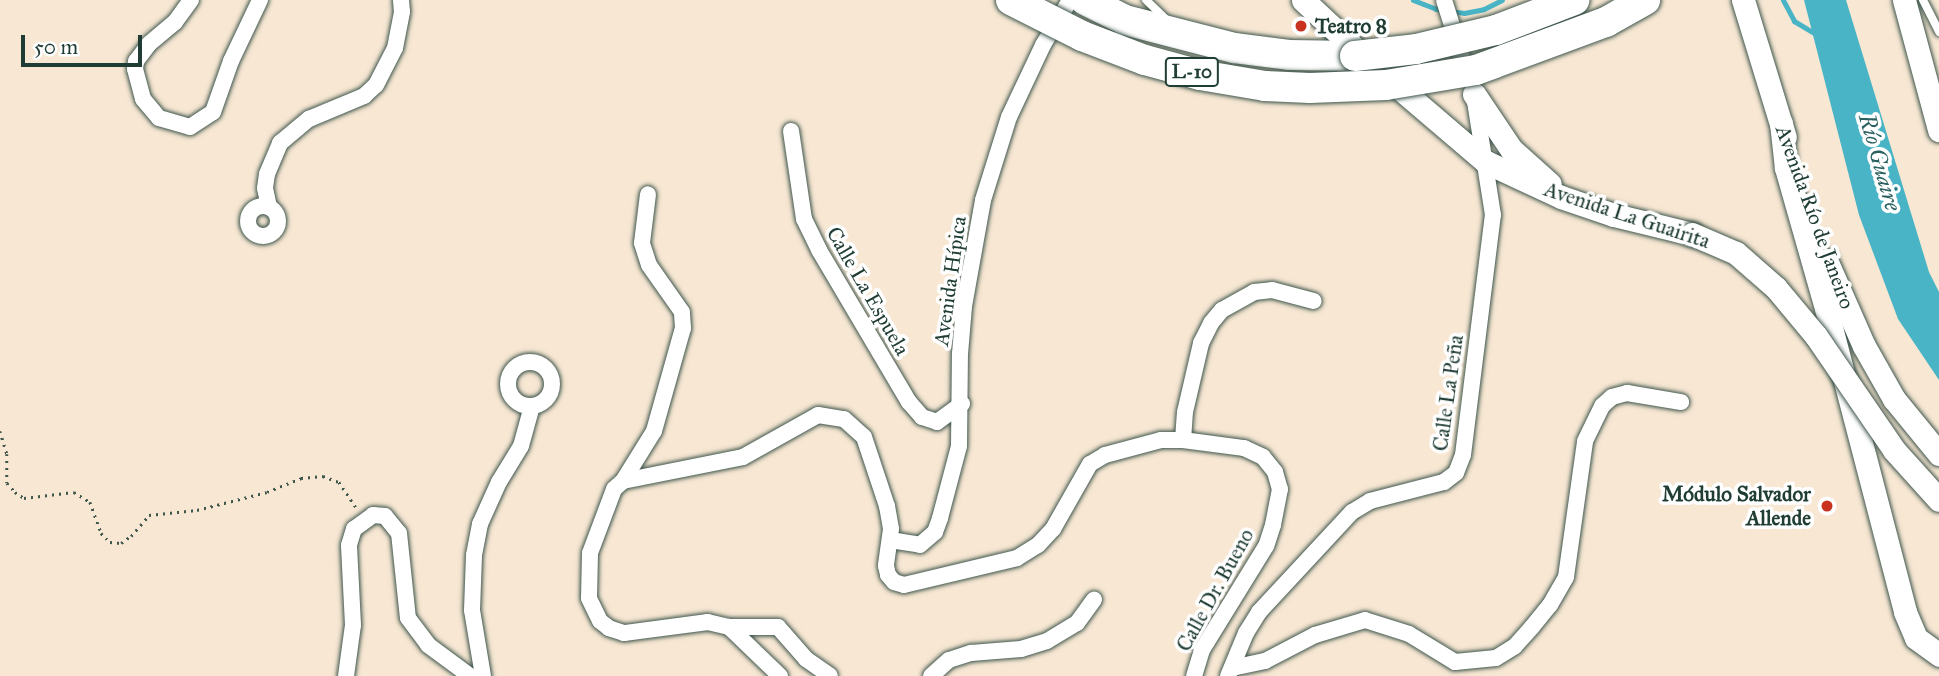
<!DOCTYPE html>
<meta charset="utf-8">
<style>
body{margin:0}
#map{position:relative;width:1939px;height:676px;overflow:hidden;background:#f7e7d3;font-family:"IM FELL Great Primer",serif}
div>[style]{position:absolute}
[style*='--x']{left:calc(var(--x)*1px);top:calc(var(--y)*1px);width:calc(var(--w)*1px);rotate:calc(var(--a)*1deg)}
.water>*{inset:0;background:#48b4c5}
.stream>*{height:5px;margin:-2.5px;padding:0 2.5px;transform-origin:2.5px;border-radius:2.5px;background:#48b4c5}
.path>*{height:2.5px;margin-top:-1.25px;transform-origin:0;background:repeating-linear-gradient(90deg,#3f564c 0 2px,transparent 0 7px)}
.roads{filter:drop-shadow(0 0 2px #3f564c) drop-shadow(0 0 2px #3f564c)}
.lane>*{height:8px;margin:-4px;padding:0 4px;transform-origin:4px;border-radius:4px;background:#fff}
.street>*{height:16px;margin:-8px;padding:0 8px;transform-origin:8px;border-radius:8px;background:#fff}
.street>.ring{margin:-8px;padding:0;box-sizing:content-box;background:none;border:16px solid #fff;border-radius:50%}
.secondary>*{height:23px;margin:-11.5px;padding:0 11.5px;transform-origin:11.5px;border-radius:11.5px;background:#fff}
.highway>*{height:30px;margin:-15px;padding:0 15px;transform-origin:15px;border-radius:15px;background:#fff}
.bridges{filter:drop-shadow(0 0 2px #3f564c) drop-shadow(0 0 2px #3f564c)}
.secondary-bridge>*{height:23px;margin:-11.5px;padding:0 11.5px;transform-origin:11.5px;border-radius:11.5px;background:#fff}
.highway-bridge>*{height:30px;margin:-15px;padding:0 15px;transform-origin:15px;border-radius:15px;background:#fff}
.dots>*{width:19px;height:19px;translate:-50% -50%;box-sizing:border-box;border:4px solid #fff;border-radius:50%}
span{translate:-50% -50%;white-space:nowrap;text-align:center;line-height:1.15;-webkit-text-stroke:7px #fff;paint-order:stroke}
.shield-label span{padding:2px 5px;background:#fff;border:2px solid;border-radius:5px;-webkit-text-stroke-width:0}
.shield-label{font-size:19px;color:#1f3d34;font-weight:700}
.poi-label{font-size:21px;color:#1f3d34;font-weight:700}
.left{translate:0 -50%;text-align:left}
.right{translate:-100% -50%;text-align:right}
.street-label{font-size:21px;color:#1f3d34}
.water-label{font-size:23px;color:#2b6160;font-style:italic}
.scale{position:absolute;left:21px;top:35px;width:121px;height:32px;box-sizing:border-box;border:4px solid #1f3d34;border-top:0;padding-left:9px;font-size:21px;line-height:24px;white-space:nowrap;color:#1f3d34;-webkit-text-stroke:5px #fff;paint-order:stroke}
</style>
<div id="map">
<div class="water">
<i style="clip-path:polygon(1804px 0,1846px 0,1929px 272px,1939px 292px,1939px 380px,1898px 319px,1859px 215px)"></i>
</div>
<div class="stream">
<i style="--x:1413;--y:0;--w:25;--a:21"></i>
<i style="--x:1436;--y:9;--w:28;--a:8"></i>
<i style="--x:1464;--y:13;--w:20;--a:-11"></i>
<i style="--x:1484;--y:9;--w:20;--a:-27"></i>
<i style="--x:1783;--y:0;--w:24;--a:62"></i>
<i style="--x:1794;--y:21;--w:26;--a:31"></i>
</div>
<div class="path">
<i style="--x:0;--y:431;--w:24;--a:73"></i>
<i style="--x:7;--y:454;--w:29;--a:90"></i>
<i style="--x:7;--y:483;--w:12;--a:48"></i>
<i style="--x:15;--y:492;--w:11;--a:34"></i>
<i style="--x:24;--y:498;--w:50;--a:-6.8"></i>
<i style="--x:74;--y:492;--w:19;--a:32"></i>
<i style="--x:90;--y:502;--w:33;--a:70"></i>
<i style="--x:101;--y:533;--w:13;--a:45"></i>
<i style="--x:110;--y:542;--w:11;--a:5"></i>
<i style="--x:121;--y:543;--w:12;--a:-35"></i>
<i style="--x:131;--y:536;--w:28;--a:-49"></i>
<i style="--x:149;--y:515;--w:48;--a:-5.9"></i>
<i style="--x:197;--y:510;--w:72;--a:-14.4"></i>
<i style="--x:267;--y:492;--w:37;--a:-22"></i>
<i style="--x:301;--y:478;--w:22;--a:-5"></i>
<i style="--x:323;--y:476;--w:17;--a:21"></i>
<i style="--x:339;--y:482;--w:30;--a:56"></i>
</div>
<div class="roads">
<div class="lane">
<i style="--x:1146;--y:0;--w:29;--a:44"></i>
<i style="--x:1923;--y:0;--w:36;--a:63"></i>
</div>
<div class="street">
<i style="--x:191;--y:0;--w:27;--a:126"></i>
<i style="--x:175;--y:22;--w:34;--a:140"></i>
<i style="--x:149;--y:44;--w:21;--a:127"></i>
<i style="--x:136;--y:61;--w:8;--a:97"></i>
<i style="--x:135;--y:69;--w:31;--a:75"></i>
<i style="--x:143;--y:99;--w:25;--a:50"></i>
<i style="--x:159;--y:118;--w:32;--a:16"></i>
<i style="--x:190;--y:127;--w:27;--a:-33"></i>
<i style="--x:213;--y:112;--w:54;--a:-70.6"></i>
<i style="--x:231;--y:61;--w:68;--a:-64.6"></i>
<i style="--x:1444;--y:0;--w:80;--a:72.5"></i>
<i style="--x:791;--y:131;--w:89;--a:81.6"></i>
<i style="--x:804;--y:219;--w:34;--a:64"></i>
<i style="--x:819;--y:250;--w:177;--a:59.4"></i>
<i style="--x:909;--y:402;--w:20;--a:49"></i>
<i style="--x:922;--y:417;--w:16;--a:18"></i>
<i style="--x:937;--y:422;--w:31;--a:-36"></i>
<i class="ring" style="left:248px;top:206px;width:14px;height:14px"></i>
<i style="--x:269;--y:207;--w:19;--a:-102"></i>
<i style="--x:265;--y:188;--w:14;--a:-82"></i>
<i style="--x:267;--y:174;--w:34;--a:-67"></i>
<i style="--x:280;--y:143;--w:38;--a:-40"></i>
<i style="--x:309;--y:119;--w:60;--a:-22.7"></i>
<i style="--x:364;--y:96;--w:16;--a:-43"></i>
<i style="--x:376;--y:85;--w:42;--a:-62.8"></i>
<i style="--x:395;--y:48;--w:37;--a:-79"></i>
<i style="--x:402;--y:12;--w:12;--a:-95"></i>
<i class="ring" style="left:508px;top:362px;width:28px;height:28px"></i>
<i style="--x:1183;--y:440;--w:28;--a:-86"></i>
<i style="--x:1185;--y:412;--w:71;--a:-76.9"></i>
<i style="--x:1201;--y:343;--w:22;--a:-63"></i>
<i style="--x:1211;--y:323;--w:17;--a:-50"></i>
<i style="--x:1222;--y:310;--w:37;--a:-29"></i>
<i style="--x:1254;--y:292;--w:18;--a:-6"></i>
<i style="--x:1272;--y:290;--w:43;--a:14.7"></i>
<i style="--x:623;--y:481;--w:59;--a:-58.2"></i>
<i style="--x:654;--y:431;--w:107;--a:-74.3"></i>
<i style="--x:683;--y:328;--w:16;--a:-94"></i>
<i style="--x:682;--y:312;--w:57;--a:-125.1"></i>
<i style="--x:649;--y:265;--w:23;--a:-108"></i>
<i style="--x:642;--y:243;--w:49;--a:-83"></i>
<i style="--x:890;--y:540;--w:30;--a:9"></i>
<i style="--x:920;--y:545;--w:20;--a:-41"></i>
<i style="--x:935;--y:532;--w:15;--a:-70"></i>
<i style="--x:940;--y:518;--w:74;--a:-75.2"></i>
<i style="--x:959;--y:446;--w:92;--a:-89.4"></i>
<i style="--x:960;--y:354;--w:48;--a:-85.2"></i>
<i style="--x:964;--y:306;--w:108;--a:-79.8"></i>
<i style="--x:983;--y:200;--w:87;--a:-72.6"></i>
<i style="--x:1009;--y:117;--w:80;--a:-64.7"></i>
<i style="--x:1043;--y:45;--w:52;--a:-59"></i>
<i style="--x:729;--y:627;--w:49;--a:0"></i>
<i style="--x:778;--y:627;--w:43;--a:48.8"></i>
<i style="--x:806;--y:659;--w:29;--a:35"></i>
<i style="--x:1232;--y:668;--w:34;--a:-12"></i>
<i style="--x:1265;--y:661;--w:56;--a:-27.5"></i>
<i style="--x:1315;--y:635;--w:52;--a:-16.7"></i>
<i style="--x:1365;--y:620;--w:46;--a:17.7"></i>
<i style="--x:1409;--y:634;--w:54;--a:31.3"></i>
<i style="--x:1455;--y:662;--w:41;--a:-5.6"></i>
<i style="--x:1496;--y:658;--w:22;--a:-32"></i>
<i style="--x:1515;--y:646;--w:25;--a:-48"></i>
<i style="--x:1532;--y:627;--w:28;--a:-51"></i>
<i style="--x:1550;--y:605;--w:32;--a:-60"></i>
<i style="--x:1566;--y:577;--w:137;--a:-82"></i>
<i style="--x:1585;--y:441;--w:39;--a:-64"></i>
<i style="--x:1602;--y:406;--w:13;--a:-42"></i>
<i style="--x:1612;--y:397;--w:16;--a:-15"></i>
<i style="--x:1627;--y:393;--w:55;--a:9.5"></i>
<i style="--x:346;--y:676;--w:51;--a:-82.2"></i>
<i style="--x:353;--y:625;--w:80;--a:-92.9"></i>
<i style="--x:349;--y:545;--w:17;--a:-73"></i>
<i style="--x:354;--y:529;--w:24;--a:-36"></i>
<i style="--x:373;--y:515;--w:12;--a:5"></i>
<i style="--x:385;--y:516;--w:22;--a:51"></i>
<i style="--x:399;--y:533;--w:85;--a:84"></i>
<i style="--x:408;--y:618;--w:34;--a:53"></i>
<i style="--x:428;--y:645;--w:52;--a:36.4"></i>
<i style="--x:483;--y:676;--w:67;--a:-99.5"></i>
<i style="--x:472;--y:610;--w:55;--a:-87.9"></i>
<i style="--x:474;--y:555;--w:32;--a:-79"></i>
<i style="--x:480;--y:524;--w:46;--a:-65.7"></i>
<i style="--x:499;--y:482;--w:42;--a:-58.6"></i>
<i style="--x:521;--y:446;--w:41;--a:-74.6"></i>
<i style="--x:780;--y:676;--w:71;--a:-136.1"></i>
<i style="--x:729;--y:627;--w:22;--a:-167"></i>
<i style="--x:708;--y:622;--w:85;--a:172.5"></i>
<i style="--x:624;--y:633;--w:16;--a:-162"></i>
<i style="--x:609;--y:628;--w:11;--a:-142"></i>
<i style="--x:600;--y:621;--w:25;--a:-116"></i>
<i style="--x:589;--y:598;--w:45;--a:-88.7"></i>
<i style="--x:590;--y:553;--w:68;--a:-69.4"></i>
<i style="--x:614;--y:489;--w:12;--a:-42"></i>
<i style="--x:623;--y:481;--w:122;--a:-11.3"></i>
<i style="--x:743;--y:457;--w:86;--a:-29.2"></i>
<i style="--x:818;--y:415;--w:26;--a:9"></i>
<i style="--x:844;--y:419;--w:27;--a:42"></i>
<i style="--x:864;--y:437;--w:73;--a:71.6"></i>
<i style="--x:887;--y:506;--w:23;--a:80"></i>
<i style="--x:891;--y:529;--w:37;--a:98"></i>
<i style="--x:886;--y:566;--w:9;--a:77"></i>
<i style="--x:888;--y:575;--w:9;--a:49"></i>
<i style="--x:894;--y:582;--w:10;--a:17"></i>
<i style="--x:904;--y:585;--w:116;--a:-13.4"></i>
<i style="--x:1017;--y:558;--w:25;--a:-32"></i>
<i style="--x:1038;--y:545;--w:22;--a:-47"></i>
<i style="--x:1053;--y:529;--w:75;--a:-60.4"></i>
<i style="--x:1090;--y:464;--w:17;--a:-31"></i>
<i style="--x:1105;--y:455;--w:58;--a:-15"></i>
<i style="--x:1161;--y:440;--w:22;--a:0"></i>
<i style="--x:1183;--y:440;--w:62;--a:7.5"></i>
<i style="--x:1244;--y:448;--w:21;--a:25"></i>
<i style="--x:1263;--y:457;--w:19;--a:51"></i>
<i style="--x:1275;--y:472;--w:18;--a:74"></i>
<i style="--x:1280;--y:489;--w:37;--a:101"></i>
<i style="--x:1273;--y:525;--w:22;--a:108"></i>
<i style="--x:1266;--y:546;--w:122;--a:121.6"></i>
<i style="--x:1202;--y:650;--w:27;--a:107"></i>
<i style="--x:931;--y:676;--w:24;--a:-42"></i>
<i style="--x:949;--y:660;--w:23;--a:-18"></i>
<i style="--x:971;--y:653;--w:50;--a:-4.6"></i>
<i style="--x:1021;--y:649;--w:27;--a:-17"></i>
<i style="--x:1047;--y:641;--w:35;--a:-31"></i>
<i style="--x:1077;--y:623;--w:29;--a:-54"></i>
<i style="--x:1228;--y:676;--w:47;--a:-67.3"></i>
<i style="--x:1246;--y:633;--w:25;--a:-58"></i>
<i style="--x:1259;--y:612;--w:137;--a:-47.1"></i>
<i style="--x:1352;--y:512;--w:21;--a:-31"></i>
<i style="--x:1370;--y:501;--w:76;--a:-14.4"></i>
<i style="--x:1444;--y:482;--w:15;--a:-37"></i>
<i style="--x:1456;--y:473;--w:19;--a:-69"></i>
<i style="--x:1463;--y:455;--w:242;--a:-82.9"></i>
<i style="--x:1493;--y:215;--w:115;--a:-99"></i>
</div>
<div class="secondary">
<i style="--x:1303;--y:0;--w:101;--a:43"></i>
<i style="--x:1377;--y:69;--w:143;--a:40.5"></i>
<i style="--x:1486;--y:162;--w:83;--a:25"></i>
<i style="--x:1561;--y:197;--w:56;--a:18.8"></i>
<i style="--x:1614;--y:215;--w:80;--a:13.7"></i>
<i style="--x:1743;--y:0;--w:143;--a:73"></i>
<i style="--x:1904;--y:0;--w:135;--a:74.9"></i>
<i style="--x:1474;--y:94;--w:66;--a:56.1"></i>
<i style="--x:1511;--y:149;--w:52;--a:41.9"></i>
<i style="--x:1781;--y:123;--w:45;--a:83.7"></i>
<i style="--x:1786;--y:168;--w:146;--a:74.1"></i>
<i style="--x:1826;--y:308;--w:314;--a:75.4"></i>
<i style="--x:1905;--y:612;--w:28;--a:67"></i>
<i style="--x:1916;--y:638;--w:29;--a:36"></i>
<i style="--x:1826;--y:260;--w:94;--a:66.2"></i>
<i style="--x:1864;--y:346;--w:61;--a:60.5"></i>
<i style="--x:1894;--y:399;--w:71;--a:50.7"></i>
</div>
<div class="highway">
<i style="--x:1085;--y:0;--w:45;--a:26.6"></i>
<i style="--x:1125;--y:20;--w:113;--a:14.4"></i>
<i style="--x:1234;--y:48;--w:55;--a:7.3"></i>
<i style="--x:1289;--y:55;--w:66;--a:0.9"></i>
</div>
</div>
<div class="bridges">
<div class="secondary-bridge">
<i style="--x:1692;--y:234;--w:48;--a:23.4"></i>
<i style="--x:1736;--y:253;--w:53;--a:41.2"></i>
<i style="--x:1776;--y:288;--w:62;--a:50.2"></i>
<i style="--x:1816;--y:336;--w:138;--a:55.6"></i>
<i style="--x:1894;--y:450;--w:67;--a:48"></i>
</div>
<div class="highway-bridge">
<i style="--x:1011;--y:0;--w:80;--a:26.9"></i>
<i style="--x:1082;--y:36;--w:67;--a:20.9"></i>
<i style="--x:1145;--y:60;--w:57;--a:15.3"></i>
<i style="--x:1200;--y:75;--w:66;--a:9.6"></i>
<i style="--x:1265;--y:86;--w:45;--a:2.5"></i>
<i style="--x:1310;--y:88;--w:76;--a:-2.3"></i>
<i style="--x:1386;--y:85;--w:91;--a:-9.5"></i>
<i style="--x:1476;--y:70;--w:139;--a:-20.3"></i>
<i style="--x:1606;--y:22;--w:45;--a:-29.4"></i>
<i style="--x:1355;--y:56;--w:61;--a:-6.5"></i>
<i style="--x:1416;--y:49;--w:82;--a:-13.4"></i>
<i style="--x:1496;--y:30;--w:84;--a:-21"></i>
</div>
</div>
<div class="dots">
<i style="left:1301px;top:26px;background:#c8321e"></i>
<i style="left:1827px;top:506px;background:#c8321e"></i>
</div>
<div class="shield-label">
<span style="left:1192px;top:72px">L-10</span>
</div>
<div class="poi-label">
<span class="left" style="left:1315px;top:26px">Teatro 8</span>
<span class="right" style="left:1811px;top:506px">Módulo Salvador<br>Allende</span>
</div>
<div class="street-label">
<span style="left:1627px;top:215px;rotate:18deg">Avenida La Guairita</span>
<span style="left:1815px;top:217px;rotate:70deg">Avenida Río de Janeiro</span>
<span style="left:950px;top:281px;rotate:-82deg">Avenida Hípica</span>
<span style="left:868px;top:291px;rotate:60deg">Calle La Espuela</span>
<span style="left:1448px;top:393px;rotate:-82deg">Calle La Peña</span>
<span style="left:1215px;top:590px;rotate:-61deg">Calle Dr. Bueno</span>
</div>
<div class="water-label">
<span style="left:1880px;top:162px;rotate:74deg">Río Guaire</span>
</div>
<div class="scale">50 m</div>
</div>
